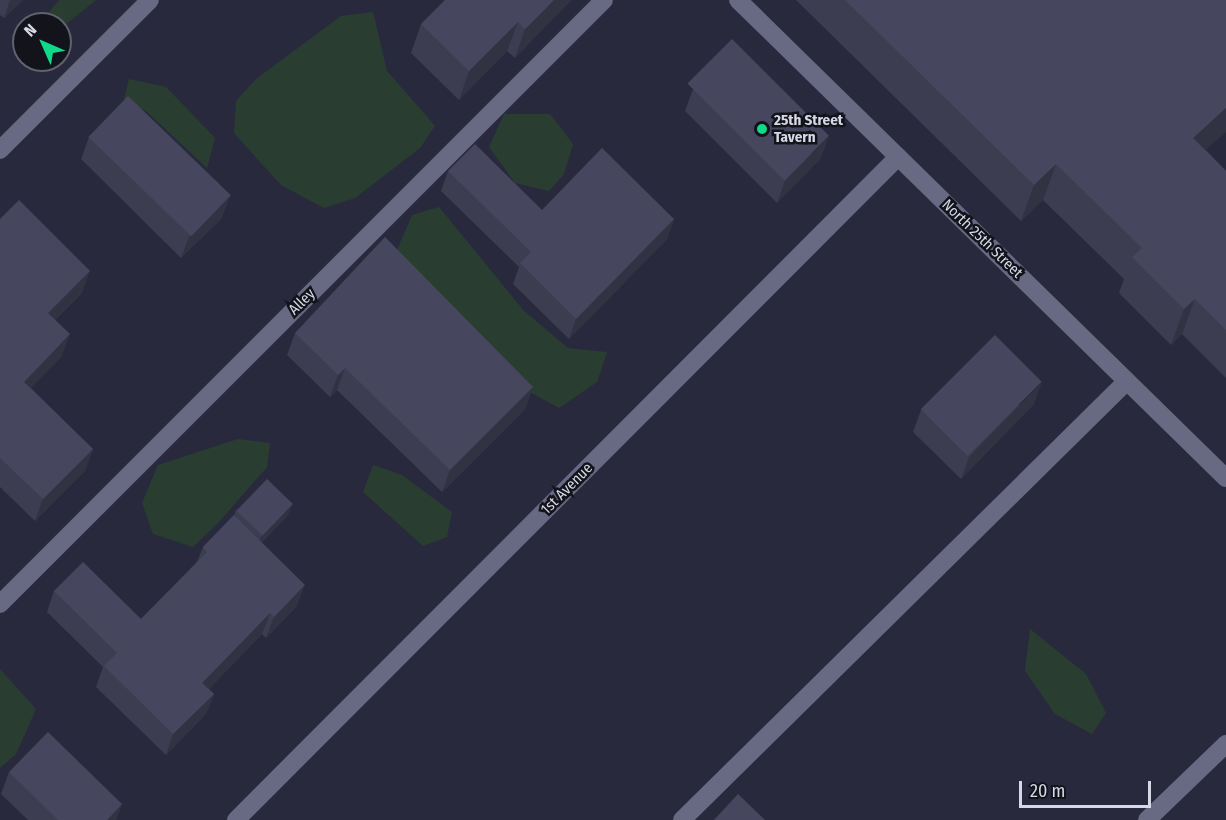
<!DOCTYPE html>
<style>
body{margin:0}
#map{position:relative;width:1226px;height:820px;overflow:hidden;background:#29293e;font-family:"Fira Sans Condensed",sans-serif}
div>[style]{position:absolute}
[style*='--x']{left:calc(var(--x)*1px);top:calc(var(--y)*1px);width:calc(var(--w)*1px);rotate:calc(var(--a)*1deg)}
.green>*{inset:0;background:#293e31}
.lane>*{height:18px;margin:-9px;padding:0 9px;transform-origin:9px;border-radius:9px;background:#686982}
.street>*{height:18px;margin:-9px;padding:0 9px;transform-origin:9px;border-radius:9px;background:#686982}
.secondary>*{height:18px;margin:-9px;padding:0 9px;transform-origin:9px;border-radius:9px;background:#686982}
.wall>*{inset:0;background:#3c3d51}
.shaded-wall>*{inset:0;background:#313242}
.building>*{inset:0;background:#46475e;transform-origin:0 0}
.dots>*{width:16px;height:16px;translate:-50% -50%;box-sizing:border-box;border:3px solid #13131c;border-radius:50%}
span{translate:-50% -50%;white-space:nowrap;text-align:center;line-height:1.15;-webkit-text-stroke:5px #13131c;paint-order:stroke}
.poi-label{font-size:15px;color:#d7d8e6;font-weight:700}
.left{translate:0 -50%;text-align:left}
.street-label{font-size:15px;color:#d7d8e6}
.north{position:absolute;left:12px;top:12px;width:60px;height:60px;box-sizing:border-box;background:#13131c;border:2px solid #61626d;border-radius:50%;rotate:315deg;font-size:16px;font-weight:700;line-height:24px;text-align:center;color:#d7d8e6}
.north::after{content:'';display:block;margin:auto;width:21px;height:27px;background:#12d98a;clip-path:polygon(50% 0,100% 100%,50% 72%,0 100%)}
.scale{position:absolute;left:1019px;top:781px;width:132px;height:27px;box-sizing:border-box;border:3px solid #d7d8e6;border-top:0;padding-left:8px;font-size:18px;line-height:21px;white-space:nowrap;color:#d7d8e6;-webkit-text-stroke:4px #13131c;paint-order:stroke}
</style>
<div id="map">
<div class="green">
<i style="clip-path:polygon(59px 0,96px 0,60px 29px,60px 24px,45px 24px,44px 18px)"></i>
<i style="clip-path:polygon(373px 12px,387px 71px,435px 126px,420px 148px,355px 198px,324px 208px,281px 185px,234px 133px,236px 101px,256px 79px,341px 16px)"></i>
<i style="clip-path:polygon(129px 79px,166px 87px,215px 138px,207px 168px,146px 111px,124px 99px)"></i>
<i style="clip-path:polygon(504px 114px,550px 114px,573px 144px,564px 174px,549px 191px,515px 183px,489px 147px)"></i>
<i style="clip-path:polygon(439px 207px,524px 311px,568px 348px,607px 352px,597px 382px,559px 408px,528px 391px,397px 250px,412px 215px)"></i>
<i style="clip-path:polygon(238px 439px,270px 443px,267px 467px,219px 522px,193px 547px,153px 534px,142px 503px,158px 465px)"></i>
<i style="clip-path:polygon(373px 465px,402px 475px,452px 512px,447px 537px,423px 546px,363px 492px)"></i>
<i style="clip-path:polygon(1030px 629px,1086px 674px,1106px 713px,1092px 734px,1055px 714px,1025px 671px)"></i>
<i style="clip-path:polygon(0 669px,36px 709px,16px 754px,0 768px)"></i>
</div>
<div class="lane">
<i style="--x:0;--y:604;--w:854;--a:-45"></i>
<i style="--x:682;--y:820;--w:624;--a:-44.61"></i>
</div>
<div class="street">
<i style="--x:0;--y:150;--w:212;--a:-45"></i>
<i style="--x:236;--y:820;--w:937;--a:-45.04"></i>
</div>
<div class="secondary">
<i style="--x:738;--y:0;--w:683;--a:44.41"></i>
<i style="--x:1147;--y:820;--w:110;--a:-43.9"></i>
</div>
<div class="wall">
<i style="clip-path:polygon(0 0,23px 0,4px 18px,0 15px)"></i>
<i style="clip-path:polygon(571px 0,515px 58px,507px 51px,459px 100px,411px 53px,421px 24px)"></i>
<i style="clip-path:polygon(796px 0,1226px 0,1206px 150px,1226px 171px,1226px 378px,1182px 334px,1171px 345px,1119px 293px,1124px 279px,1043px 200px,1021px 221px)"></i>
<i style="clip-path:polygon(693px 89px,821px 158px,777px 203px,685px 111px)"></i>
<i style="clip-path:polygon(89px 137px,222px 218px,181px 258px,81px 159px)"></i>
<i style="clip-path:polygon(448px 171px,542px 210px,674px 219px,667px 239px,569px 339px,513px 284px,519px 267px,441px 191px)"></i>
<i style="clip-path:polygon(0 219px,82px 293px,55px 320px,62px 356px,31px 388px,93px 449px,85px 471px,35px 521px,0 487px)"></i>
<i style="clip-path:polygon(295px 333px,533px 387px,525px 409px,442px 492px,337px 390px,330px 397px,287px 355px)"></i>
<i style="clip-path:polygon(1034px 404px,961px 479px,913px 432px,921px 410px)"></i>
<i style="clip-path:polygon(236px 510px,288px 515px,262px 542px,297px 606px,266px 638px,262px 634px,209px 689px,214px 694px,206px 714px,166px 755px,96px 687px,103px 667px,47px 612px,54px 591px,141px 619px,197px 562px,203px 547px,234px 515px)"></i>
<i style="clip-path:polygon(9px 772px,122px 804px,116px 820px,28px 820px,1px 794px)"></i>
</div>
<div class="shaded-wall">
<i style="clip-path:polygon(10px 0,23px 0,4px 18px)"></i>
<i style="clip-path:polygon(554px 0,571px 0,515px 58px,525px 29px)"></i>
<i style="clip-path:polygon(518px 22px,507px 51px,459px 100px,469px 71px)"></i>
<i style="clip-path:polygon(1226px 108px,1226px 132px,1180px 173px,1193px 138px)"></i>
<i style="clip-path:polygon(829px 136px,821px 158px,777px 203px,785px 181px)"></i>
<i style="clip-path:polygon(1056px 164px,1043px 200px,1021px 221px,1034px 185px)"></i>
<i style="clip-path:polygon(230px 196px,222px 218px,181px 258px,189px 237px)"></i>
<i style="clip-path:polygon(674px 219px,667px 239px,569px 339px,576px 319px)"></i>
<i style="clip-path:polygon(90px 271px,82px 293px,40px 335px,48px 313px)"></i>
<i style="clip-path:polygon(1195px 299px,1182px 334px,1171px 345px,1184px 309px)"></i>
<i style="clip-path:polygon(70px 334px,62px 356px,16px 404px,24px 382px)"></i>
<i style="clip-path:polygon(345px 368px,337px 390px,330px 397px,338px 375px)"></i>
<i style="clip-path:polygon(1042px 382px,1034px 404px,961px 479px,969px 457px)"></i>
<i style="clip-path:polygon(533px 387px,525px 409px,442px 492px,450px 470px)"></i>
<i style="clip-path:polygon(93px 449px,85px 471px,35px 521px,43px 499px)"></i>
<i style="clip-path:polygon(293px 504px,288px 515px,257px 546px,262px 535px)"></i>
<i style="clip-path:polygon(305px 585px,297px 606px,266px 638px,274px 617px)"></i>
<i style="clip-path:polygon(270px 613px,262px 634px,195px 703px,202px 683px)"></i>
<i style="clip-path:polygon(214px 694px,206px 714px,166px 755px,173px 734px)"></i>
<i style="clip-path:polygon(122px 804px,116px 820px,107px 820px)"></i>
</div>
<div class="building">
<i style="clip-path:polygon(445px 0,554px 0,525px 29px,518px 22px,469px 71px,421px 24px)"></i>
<i style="clip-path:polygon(845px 0,1226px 0,1226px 108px,1193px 138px,1226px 171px,1226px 330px,1195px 299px,1184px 309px,1132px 257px,1142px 248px,1056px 164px,1034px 185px)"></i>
<i style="left:732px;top:39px;width:137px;height:63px;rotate:45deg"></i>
<i style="left:128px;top:96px;width:143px;height:57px;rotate:44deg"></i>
<i style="clip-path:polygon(475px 144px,542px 210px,602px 148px,674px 219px,576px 319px,520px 263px,531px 252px,448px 171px)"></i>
<i style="clip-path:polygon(19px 200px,90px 271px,48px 313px,70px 334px,24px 382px,93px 449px,43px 499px,0 458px,0 219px)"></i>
<i style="clip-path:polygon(385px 237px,533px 387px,450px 470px,345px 368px,338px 375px,295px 333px)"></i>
<i style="left:995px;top:335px;width:66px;height:105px;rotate:45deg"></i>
<i style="left:267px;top:479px;width:36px;height:44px;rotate:44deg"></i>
<i style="clip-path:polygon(234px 515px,305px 585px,274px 617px,270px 613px,202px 683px,214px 694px,173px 734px,104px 666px,117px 653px,54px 591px,83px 562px,141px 619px,207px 552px,203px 547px)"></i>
<i style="clip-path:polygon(48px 732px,122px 804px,107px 820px,58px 820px,9px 772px)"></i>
<i style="clip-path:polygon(738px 794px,765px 820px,714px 820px)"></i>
</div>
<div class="dots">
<i style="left:762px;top:129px;background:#12d98a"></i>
</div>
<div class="poi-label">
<span class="left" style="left:774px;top:129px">25th Street<br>Tavern</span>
</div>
<div class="street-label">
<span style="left:982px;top:239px;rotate:44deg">North 25th Street</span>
<span style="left:302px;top:302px;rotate:-45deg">Alley</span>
<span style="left:567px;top:489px;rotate:-45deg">1st Avenue</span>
</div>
<div class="north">N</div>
<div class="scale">20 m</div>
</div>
